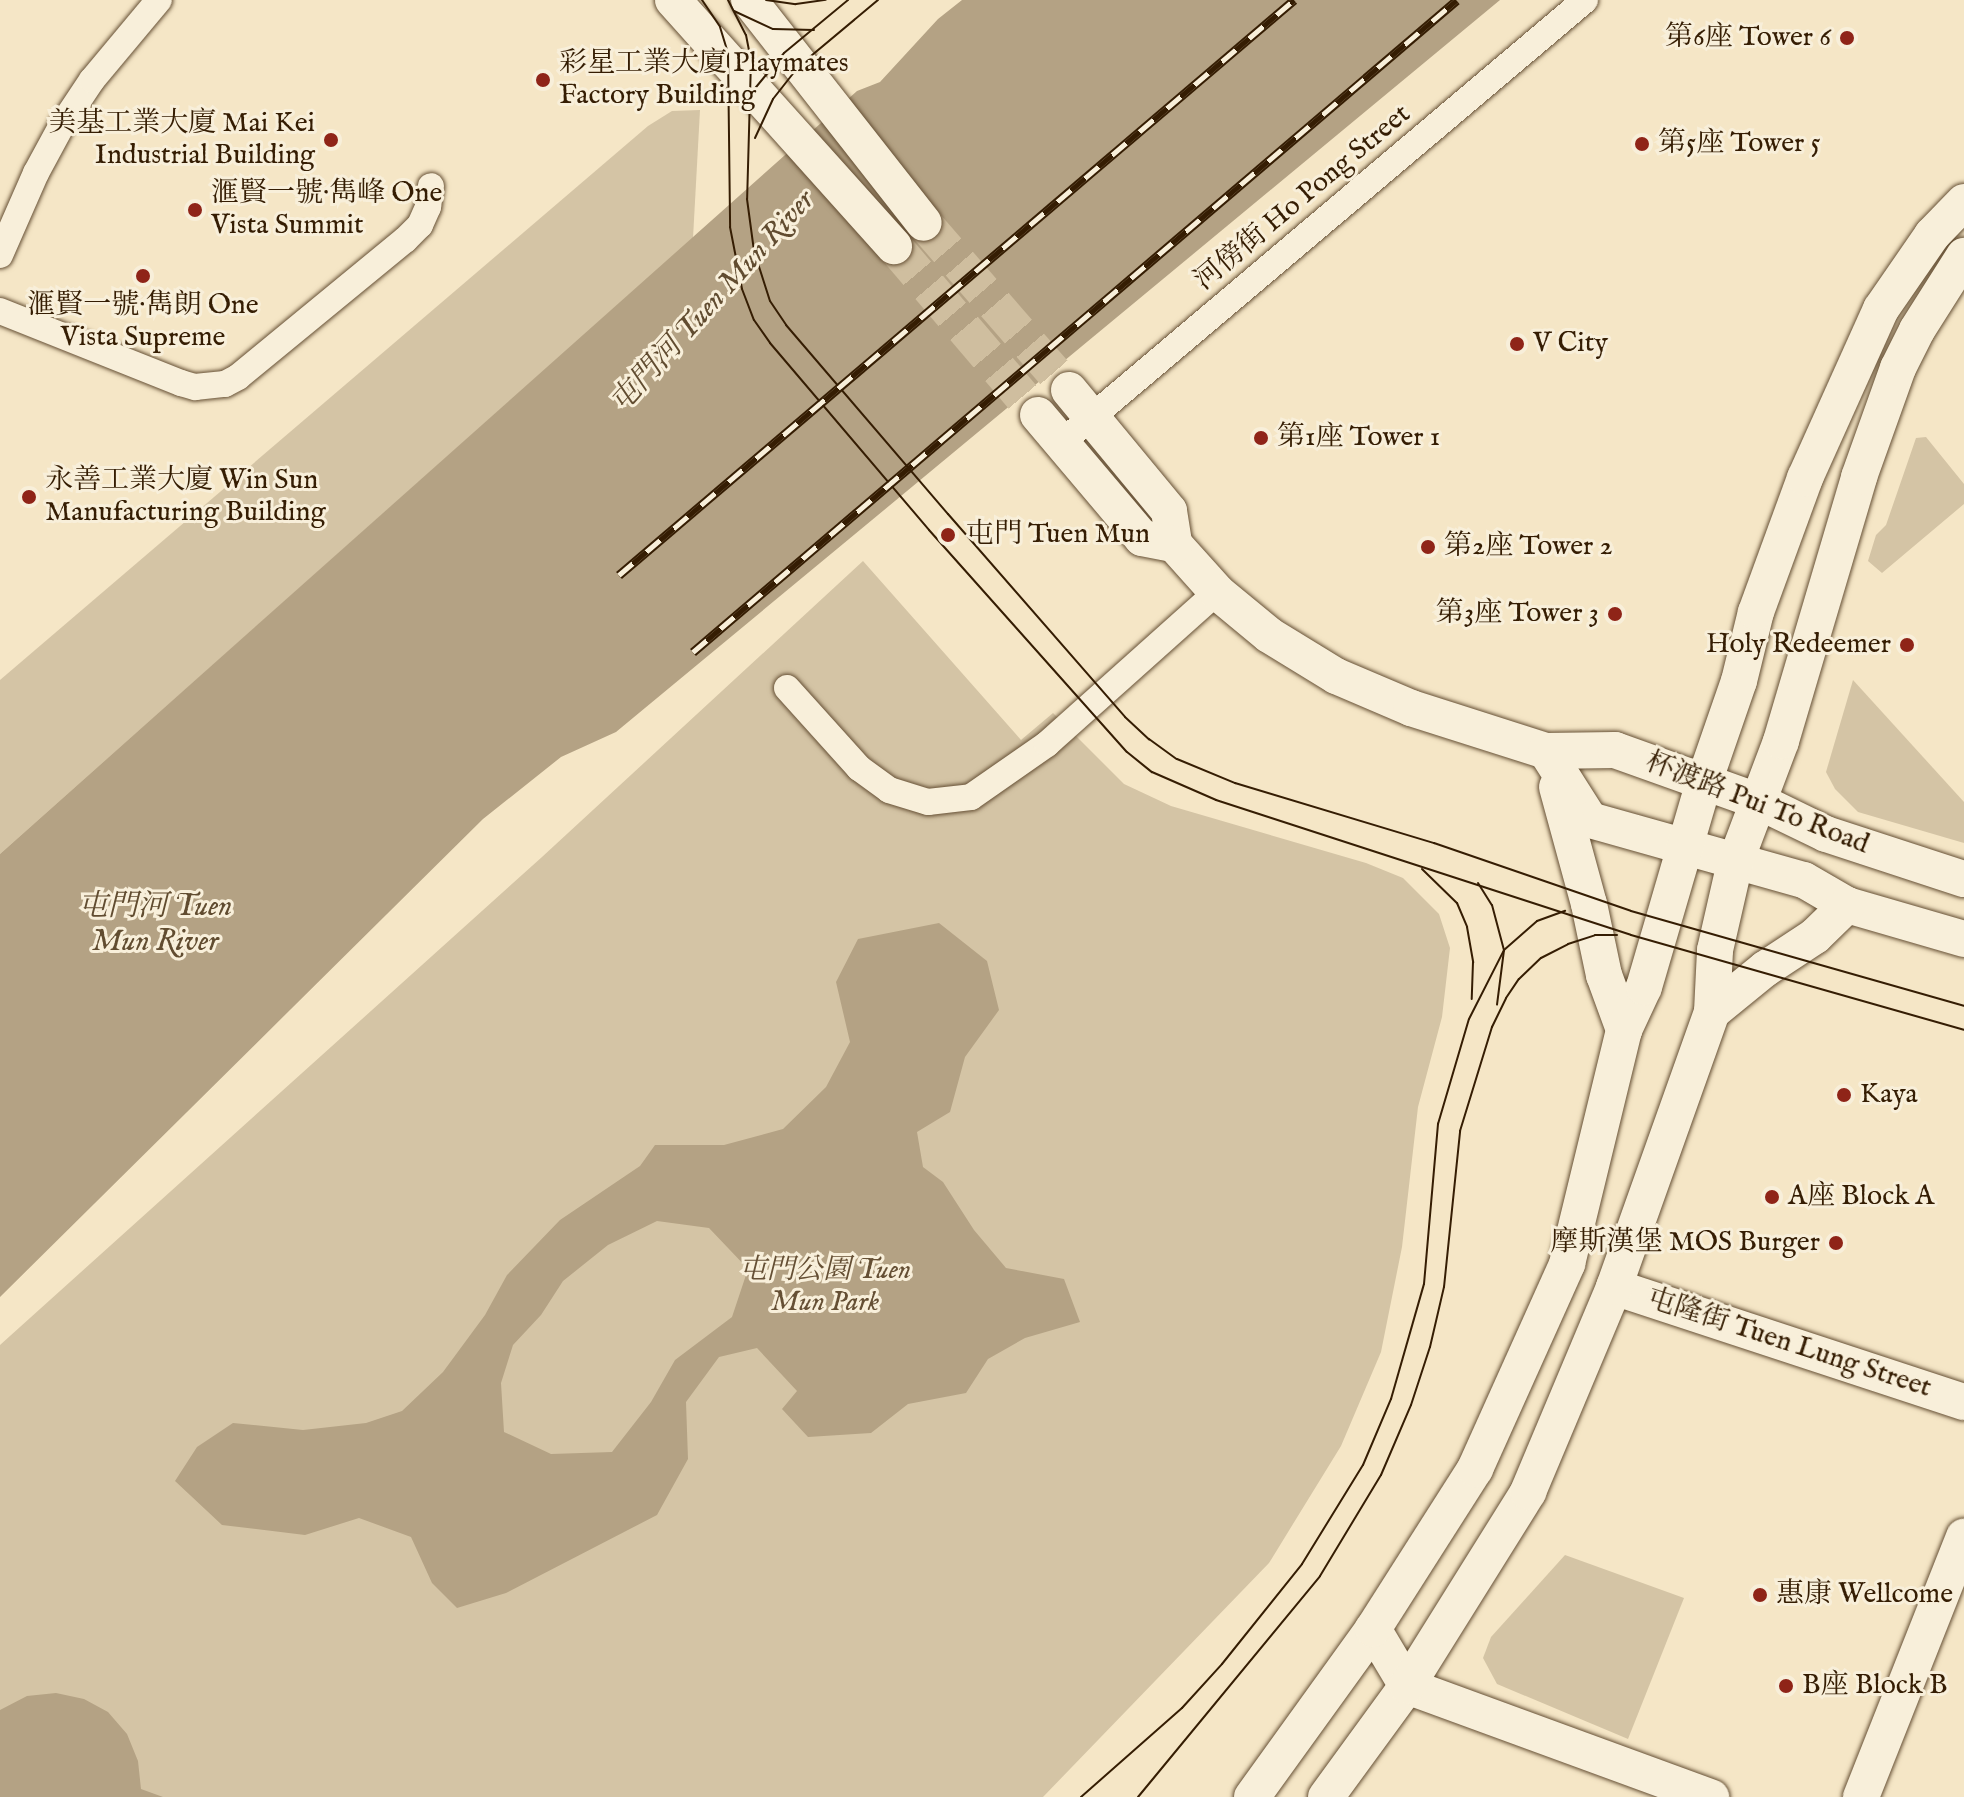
<!DOCTYPE html>
<meta charset="utf-8">
<style>
body{margin:0}
#map{position:relative;width:1964px;height:1797px;overflow:hidden;background:#f5e6c6;font-family:"IM FELL English","Noto Serif TC",serif}
div>[style]{position:absolute}
[style*='--x']{left:calc(var(--x)*1px);top:calc(var(--y)*1px);width:calc(var(--w)*1px);rotate:calc(var(--a)*1deg)}
.green>*{inset:0;background:#d4c4a5}
.water>*{inset:0;background:#b4a284}
.secondary-tunnel>*{height:36px;margin-top:-18px;transform-origin:0;background:repeating-linear-gradient(90deg,#cfbe9f 0 36px,transparent 0 54px)}
.roads{filter:drop-shadow(0 0 2px #654f34) drop-shadow(0 0 2px #654f34)}
.street>*{height:26px;margin:-13px;padding:0 13px;transform-origin:13px;border-radius:13px;background:#f8efda}
.secondary>*{height:36px;margin:-18px;padding:0 18px;transform-origin:18px;border-radius:18px;background:#f8efda}
.tram>*{height:2px;margin:-1px;padding:0 1px;transform-origin:1px;border-radius:1px;background:#351d03}
.rail>*{height:9px;margin-top:-4.5px;transform-origin:0;background:repeating-linear-gradient(90deg,#f8efda 0 18px,#351d03 0 36px);box-sizing:border-box;border-block:2px solid #351d03}
.dots>*{width:22px;height:22px;translate:-50% -50%;box-sizing:border-box;border:4px solid #f8efda;border-radius:50%}
span{translate:-50% -50%;white-space:nowrap;text-align:center;line-height:1.15;-webkit-text-stroke:6px #f8efda;paint-order:stroke}
.poi-label{font-size:28px;color:#351d03}
.right{translate:-100% -50%;text-align:right}
.left{translate:0 -50%;text-align:left}
.street-label{font-size:28px;color:#351d03}
.park-label{font-size:28px;color:#654f34;font-style:italic}
.water-label{font-size:30px;color:#614c30;font-style:italic}
</style>
<div id="map">
<div class="green">
<i style="clip-path:polygon(700px 110px,693px 238px,0 854px,0 680px,648px 126px,672px 111px)"></i>
<i style="clip-path:polygon(1926px 437px,1964px 484px,1964px 504px,1882px 573px,1868px 561px,1876px 535px,1886px 525px,1916px 438px)"></i>
<i style="clip-path:polygon(863px 561px,1021px 740px,1053px 713px,1124px 784px,1171px 806px,1366px 863px,1403px 878px,1439px 914px,1450px 948px,1442px 1017px,1418px 1107px,1402px 1247px,1381px 1352px,1341px 1446px,1269px 1563px,1043px 1797px,0 1797px,0 1345px,542px 857px)"></i>
<i style="clip-path:polygon(1853px 680px,1964px 802px,1964px 843px,1858px 812px,1835px 789px,1826px 772px)"></i>
<i style="clip-path:polygon(1565px 1555px,1684px 1598px,1628px 1739px,1497px 1684px,1483px 1658px,1491px 1637px)"></i>
</div>
<div class="water">
<i style="clip-path:polygon(962px 0,1500px 0,616px 732px,561px 757px,483px 819px,0 1297px,0 854px,857px 91px,880px 82px,938px 19px)"></i>
<i style="clip-path:polygon(evenodd,939px 923px,987px 961px,999px 1010px,965px 1057px,950px 1112px,917px 1132px,923px 1167px,943px 1182px,974px 1230px,1006px 1268px,1064px 1279px,1080px 1322px,1025px 1338px,988px 1359px,966px 1393px,908px 1404px,871px 1433px,808px 1437px,782px 1409px,797px 1391px,757px 1348px,719px 1357px,686px 1402px,688px 1459px,657px 1515px,506px 1593px,457px 1608px,432px 1583px,411px 1537px,359px 1518px,305px 1535px,222px 1525px,175px 1481px,197px 1447px,233px 1423px,303px 1430px,366px 1423px,402px 1411px,443px 1372px,485px 1315px,507px 1275px,560px 1220px,640px 1166px,655px 1145px,724px 1145px,783px 1129px,826px 1087px,850px 1042px,836px 982px,858px 939px,939px 923px,657px 1221px,709px 1228px,748px 1269px,732px 1317px,675px 1360px,651px 1402px,612px 1452px,551px 1454px,504px 1432px,501px 1383px,513px 1345px,541px 1315px,563px 1281px,608px 1245px,657px 1221px)"></i>
<i style="clip-path:polygon(56px 1693px,84px 1699px,108px 1712px,127px 1734px,138px 1761px,141px 1789px,163px 1797px,0 1797px,0 1710px,27px 1696px)"></i>
</div>
<div class="secondary-tunnel">
<i style="--x:924;--y:223;--w:221;--a:49"></i>
<i style="--x:894;--y:246;--w:222;--a:49.6"></i>
</div>
<div class="roads">
<div class="street">
<i style="--x:0;--y:255;--w:90;--a:-66.3"></i>
<i style="--x:36;--y:173;--w:55;--a:-61.6"></i>
<i style="--x:62;--y:125;--w:54;--a:-56.3"></i>
<i style="--x:92;--y:80;--w:104;--a:-50.1"></i>
<i style="--x:0;--y:311;--w:195;--a:21.7"></i>
<i style="--x:181;--y:383;--w:15;--a:16"></i>
<i style="--x:195;--y:387;--w:30;--a:-6"></i>
<i style="--x:225;--y:384;--w:15;--a:-28"></i>
<i style="--x:238;--y:377;--w:216;--a:-39.4"></i>
<i style="--x:405;--y:240;--w:21;--a:-45"></i>
<i style="--x:420;--y:225;--w:20;--a:-66"></i>
<i style="--x:428;--y:207;--w:21;--a:-82"></i>
<i style="--x:1061;--y:443;--w:686;--a:-40.21"></i>
<i style="--x:787;--y:688;--w:108;--a:48"></i>
<i style="--x:859;--y:768;--w:37;--a:36"></i>
<i style="--x:889;--y:790;--w:41;--a:17.1"></i>
<i style="--x:928;--y:802;--w:43;--a:-6.6"></i>
<i style="--x:971;--y:797;--w:93;--a:-34.9"></i>
<i style="--x:1047;--y:744;--w:228;--a:-41.8"></i>
</div>
<div class="secondary">
<i style="--x:673;--y:0;--w:331;--a:48.1"></i>
<i style="--x:749;--y:0;--w:283;--a:51.9"></i>
<i style="--x:1069;--y:390;--w:157;--a:50.4"></i>
<i style="--x:1169;--y:511;--w:33;--a:81"></i>
<i style="--x:1174;--y:544;--w:64;--a:48.1"></i>
<i style="--x:1217;--y:592;--w:67;--a:39.6"></i>
<i style="--x:1269;--y:635;--w:79;--a:31.5"></i>
<i style="--x:1336;--y:676;--w:82;--a:23.1"></i>
<i style="--x:1411;--y:708;--w:142;--a:17.7"></i>
<i style="--x:1546;--y:751;--w:69;--a:-0.8"></i>
<i style="--x:1615;--y:750;--w:154;--a:19.7"></i>
<i style="--x:1760;--y:802;--w:73;--a:25.9"></i>
<i style="--x:1826;--y:834;--w:145;--a:18.1"></i>
<i style="--x:1038;--y:415;--w:161;--a:49.8"></i>
<i style="--x:1142;--y:538;--w:33;--a:11"></i>
<i style="--x:1546;--y:751;--w:82;--a:57.5"></i>
<i style="--x:1590;--y:820;--w:222;--a:15.7"></i>
<i style="--x:1804;--y:880;--w:50;--a:30.2"></i>
<i style="--x:1847;--y:905;--w:122;--a:16.2"></i>
<i style="--x:1557;--y:787;--w:121;--a:74.7"></i>
<i style="--x:1589;--y:904;--w:73;--a:78.1"></i>
<i style="--x:1604;--y:975;--w:59;--a:70"></i>
<i style="--x:1712;--y:1012;--w:68;--a:-39.1"></i>
<i style="--x:1765;--y:969;--w:60;--a:-33.4"></i>
<i style="--x:1815;--y:936;--w:45;--a:-44.1"></i>
<i style="--x:1614;--y:1287;--w:368;--a:18.2"></i>
<i style="--x:1373;--y:1629;--w:66;--a:59.2"></i>
<i style="--x:1407;--y:1686;--w:324;--a:20.1"></i>
<i style="--x:1252;--y:1797;--w:207;--a:-54.2"></i>
<i style="--x:1373;--y:1629;--w:190;--a:-57.5"></i>
<i style="--x:1475;--y:1469;--w:225;--a:-65.8"></i>
<i style="--x:1567;--y:1264;--w:241;--a:-76.3"></i>
<i style="--x:1624;--y:1030;--w:47;--a:-65.1"></i>
<i style="--x:1644;--y:987;--w:214;--a:-73.7"></i>
<i style="--x:1704;--y:782;--w:107;--a:-70.9"></i>
<i style="--x:1739;--y:681;--w:71;--a:-76.2"></i>
<i style="--x:1756;--y:612;--w:143;--a:-69.9"></i>
<i style="--x:1805;--y:478;--w:185;--a:-65.8"></i>
<i style="--x:1881;--y:309;--w:90;--a:-55.4"></i>
<i style="--x:1932;--y:235;--w:46;--a:-45.9"></i>
<i style="--x:1326;--y:1797;--w:137;--a:-53.9"></i>
<i style="--x:1407;--y:1686;--w:229;--a:-58"></i>
<i style="--x:1528;--y:1492;--w:222;--a:-67.2"></i>
<i style="--x:1614;--y:1287;--w:292;--a:-70.4"></i>
<i style="--x:1712;--y:1012;--w:62;--a:-87.2"></i>
<i style="--x:1715;--y:950;--w:89;--a:-77.1"></i>
<i style="--x:1735;--y:863;--w:130;--a:-69.3"></i>
<i style="--x:1781;--y:741;--w:275;--a:-73.5"></i>
<i style="--x:1859;--y:477;--w:116;--a:-70.3"></i>
<i style="--x:1898;--y:368;--w:42;--a:-63.4"></i>
<i style="--x:1917;--y:330;--w:88;--a:-57.6"></i>
<i style="--x:1861;--y:1797;--w:280;--a:-68.4"></i>
</div>
</div>
<div class="tram">
<i style="--x:702;--y:0;--w:32;--a:56"></i>
<i style="--x:720;--y:27;--w:28;--a:73"></i>
<i style="--x:728;--y:54;--w:173;--a:89.3"></i>
<i style="--x:730;--y:227;--w:63;--a:79"></i>
<i style="--x:742;--y:289;--w:33;--a:69"></i>
<i style="--x:754;--y:320;--w:28;--a:55"></i>
<i style="--x:770;--y:343;--w:245;--a:49.6"></i>
<i style="--x:929;--y:530;--w:297;--a:48.3"></i>
<i style="--x:1127;--y:752;--w:32;--a:39"></i>
<i style="--x:1152;--y:772;--w:70;--a:23.6"></i>
<i style="--x:1216;--y:800;--w:436;--a:18"></i>
<i style="--x:1631;--y:935;--w:346;--a:15.9"></i>
<i style="--x:728;--y:0;--w:39;--a:63"></i>
<i style="--x:746;--y:35;--w:25;--a:79"></i>
<i style="--x:751;--y:60;--w:139;--a:91.6"></i>
<i style="--x:747;--y:199;--w:52;--a:82.3"></i>
<i style="--x:754;--y:251;--w:52;--a:72.3"></i>
<i style="--x:770;--y:301;--w:29;--a:56"></i>
<i style="--x:786;--y:325;--w:249;--a:49.4"></i>
<i style="--x:948;--y:514;--w:269;--a:48.9"></i>
<i style="--x:1125;--y:717;--w:33;--a:43"></i>
<i style="--x:1149;--y:739;--w:34;--a:36"></i>
<i style="--x:1177;--y:759;--w:63;--a:22.5"></i>
<i style="--x:1235;--y:783;--w:208;--a:16.8"></i>
<i style="--x:1434;--y:843;--w:208;--a:19"></i>
<i style="--x:1631;--y:911;--w:346;--a:15.9"></i>
<i style="--x:766;--y:0;--w:30;--a:8"></i>
<i style="--x:796;--y:4;--w:30;--a:-8"></i>
<i style="--x:734;--y:11;--w:43;--a:24.8"></i>
<i style="--x:773;--y:29;--w:41;--a:1.4"></i>
<i style="--x:752;--y:92;--w:50;--a:-50.6"></i>
<i style="--x:784;--y:53;--w:83;--a:-39.6"></i>
<i style="--x:755;--y:138;--w:43;--a:-65.2"></i>
<i style="--x:773;--y:99;--w:42;--a:-51.8"></i>
<i style="--x:799;--y:66;--w:103;--a:-39.9"></i>
<i style="--x:1422;--y:869;--w:49;--a:44.2"></i>
<i style="--x:1457;--y:903;--w:26;--a:67"></i>
<i style="--x:1467;--y:927;--w:36;--a:80"></i>
<i style="--x:1473;--y:962;--w:37;--a:92"></i>
<i style="--x:1478;--y:883;--w:26;--a:58"></i>
<i style="--x:1492;--y:905;--w:47;--a:75.1"></i>
<i style="--x:1504;--y:950;--w:55;--a:97.3"></i>
<i style="--x:1081;--y:1797;--w:135;--a:-41.4"></i>
<i style="--x:1182;--y:1708;--w:59;--a:-47.7"></i>
<i style="--x:1222;--y:1664;--w:128;--a:-51.3"></i>
<i style="--x:1302;--y:1564;--w:116;--a:-58.4"></i>
<i style="--x:1363;--y:1465;--w:72;--a:-67"></i>
<i style="--x:1391;--y:1399;--w:120;--a:-74"></i>
<i style="--x:1424;--y:1284;--w:161;--a:-85"></i>
<i style="--x:1438;--y:1124;--w:109;--a:-73.6"></i>
<i style="--x:1469;--y:1019;--w:77;--a:-63.1"></i>
<i style="--x:1504;--y:950;--w:44;--a:-41.3"></i>
<i style="--x:1537;--y:921;--w:30;--a:-20"></i>
<i style="--x:1138;--y:1797;--w:286;--a:-50.5"></i>
<i style="--x:1320;--y:1576;--w:118;--a:-58.9"></i>
<i style="--x:1381;--y:1475;--w:76;--a:-66.8"></i>
<i style="--x:1411;--y:1405;--w:61;--a:-71.9"></i>
<i style="--x:1430;--y:1347;--w:62;--a:-76.9"></i>
<i style="--x:1444;--y:1287;--w:157;--a:-84.1"></i>
<i style="--x:1460;--y:1131;--w:109;--a:-72.9"></i>
<i style="--x:1492;--y:1027;--w:32;--a:-64"></i>
<i style="--x:1506;--y:998;--w:23;--a:-56"></i>
<i style="--x:1519;--y:979;--w:30;--a:-44"></i>
<i style="--x:1541;--y:958;--w:30;--a:-27"></i>
<i style="--x:1568;--y:944;--w:28;--a:-18"></i>
<i style="--x:1595;--y:935;--w:22;--a:0"></i>
</div>
<div class="rail">
<i style="--x:619;--y:575;--w:887;--a:-40.43"></i>
<i style="--x:693;--y:652;--w:1004;--a:-40.48"></i>
</div>
<div class="dots">
<i style="left:1847px;top:38px;background:#8f2418"></i>
<i style="left:543px;top:80px;background:#8f2418"></i>
<i style="left:331px;top:140px;background:#8f2418"></i>
<i style="left:1642px;top:144px;background:#8f2418"></i>
<i style="left:195px;top:210px;background:#8f2418"></i>
<i style="left:143px;top:276px;background:#8f2418"></i>
<i style="left:1517px;top:344px;background:#8f2418"></i>
<i style="left:1261px;top:438px;background:#8f2418"></i>
<i style="left:29px;top:497px;background:#8f2418"></i>
<i style="left:948px;top:535px;background:#8f2418"></i>
<i style="left:1428px;top:547px;background:#8f2418"></i>
<i style="left:1615px;top:614px;background:#8f2418"></i>
<i style="left:1907px;top:645px;background:#8f2418"></i>
<i style="left:1844px;top:1095px;background:#8f2418"></i>
<i style="left:1772px;top:1197px;background:#8f2418"></i>
<i style="left:1836px;top:1243px;background:#8f2418"></i>
<i style="left:1760px;top:1595px;background:#8f2418"></i>
<i style="left:1786px;top:1686px;background:#8f2418"></i>
</div>
<div class="poi-label">
<span class="right" style="left:1831px;top:38px">第6座 Tower 6</span>
<span class="left" style="left:559px;top:80px">彩星工業大廈 Playmates<br>Factory Building</span>
<span class="right" style="left:315px;top:140px">美基工業大廈 Mai Kei<br>Industrial Building</span>
<span class="left" style="left:1658px;top:144px">第5座 Tower 5</span>
<span class="left" style="left:211px;top:210px">滙賢一號·雋峰 One<br>Vista Summit</span>
<span style="left:143px;top:322px">滙賢一號·雋朗 One<br>Vista Supreme</span>
<span class="left" style="left:1533px;top:344px">V City</span>
<span class="left" style="left:1277px;top:438px">第1座 Tower 1</span>
<span class="left" style="left:45px;top:497px">永善工業大廈 Win Sun<br>Manufacturing Building</span>
<span class="left" style="left:966px;top:535px">屯門 Tuen Mun</span>
<span class="left" style="left:1444px;top:547px">第2座 Tower 2</span>
<span class="right" style="left:1599px;top:614px">第3座 Tower 3</span>
<span class="right" style="left:1891px;top:645px">Holy Redeemer</span>
<span class="left" style="left:1860px;top:1095px">Kaya</span>
<span class="left" style="left:1788px;top:1197px">A座 Block A</span>
<span class="right" style="left:1820px;top:1243px">摩斯漢堡 MOS Burger</span>
<span class="left" style="left:1776px;top:1595px">惠康 Wellcome</span>
<span class="left" style="left:1802px;top:1686px">B座 Block B</span>
</div>
<div class="street-label">
<span style="left:1303px;top:198px;rotate:-40deg">河傍街 Ho Pong Street</span>
<span style="left:1757px;top:804px;rotate:21deg">杯渡路 Pui To Road</span>
<span style="left:1789px;top:1344px;rotate:18deg">屯隆街 Tuen Lung Street</span>
</div>
<div class="park-label">
<span style="left:825px;top:1287px">屯門公園 Tuen<br>Mun Park</span>
</div>
<div class="water-label">
<span style="left:713px;top:302px;rotate:-48deg">屯門河 Tuen Mun River</span>
<span style="left:155px;top:924px">屯門河 Tuen<br>Mun River</span>
</div>
</div>
